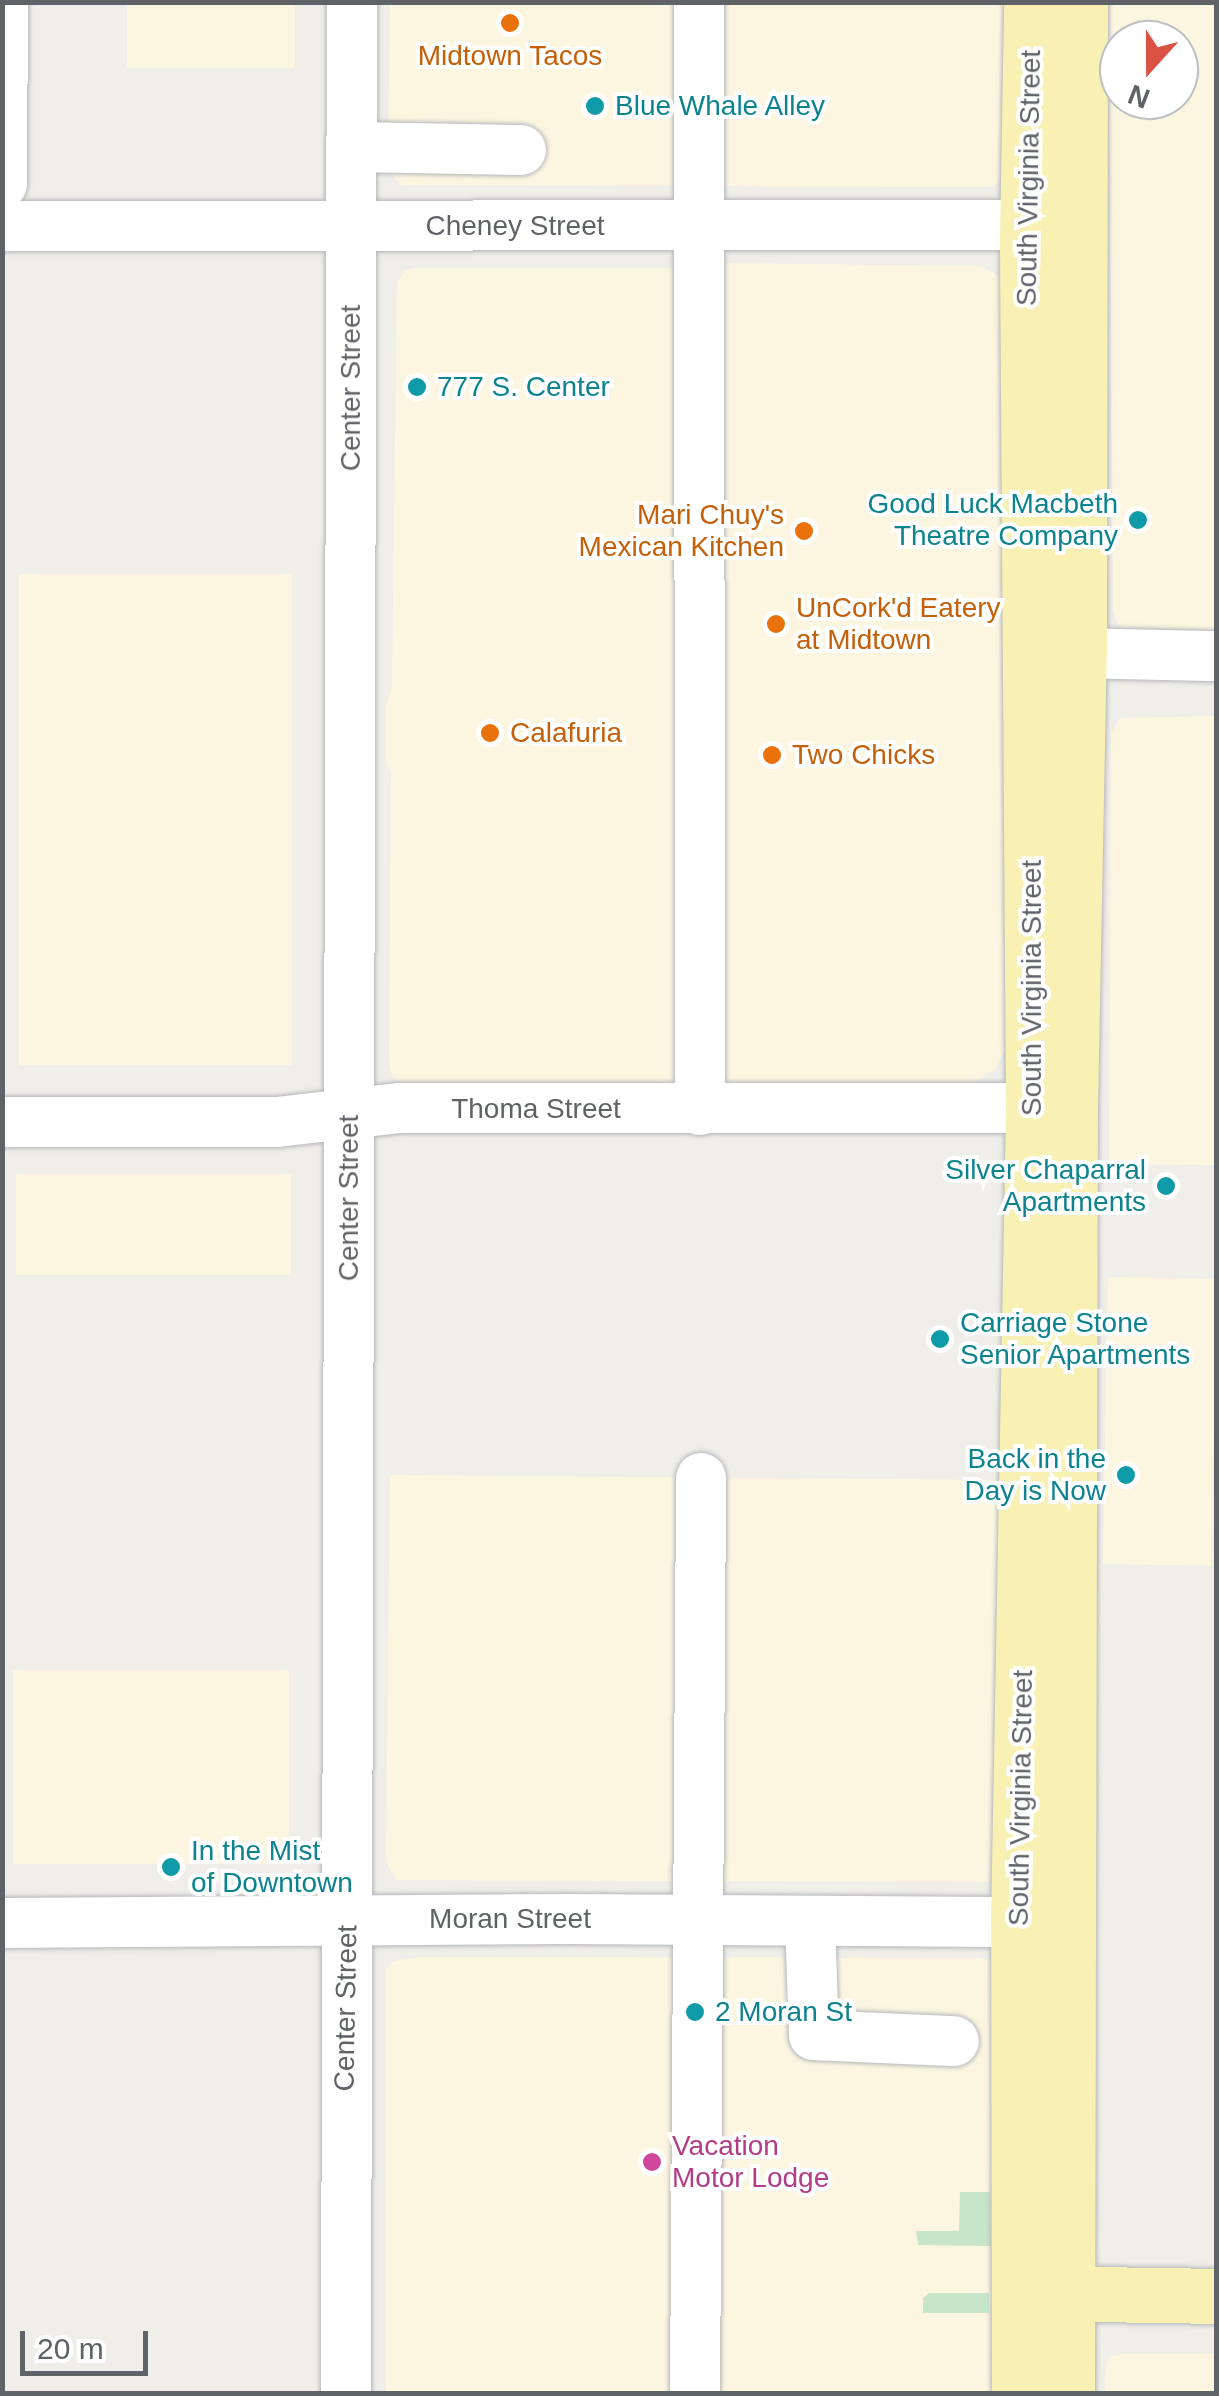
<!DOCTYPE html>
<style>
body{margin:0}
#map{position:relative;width:1219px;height:2396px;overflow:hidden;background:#f0eee8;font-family:Helvetica,sans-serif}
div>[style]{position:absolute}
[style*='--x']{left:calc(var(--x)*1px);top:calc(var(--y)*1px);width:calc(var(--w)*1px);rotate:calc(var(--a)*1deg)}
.commercial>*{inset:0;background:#fcf6e1;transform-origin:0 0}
.green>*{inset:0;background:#c7e5c8}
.roads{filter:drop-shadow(0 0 2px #b5b7bb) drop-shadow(0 0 2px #b5b7bb)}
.minor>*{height:50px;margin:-25px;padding:0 25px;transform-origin:25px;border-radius:25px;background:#fff}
.major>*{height:55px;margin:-27.5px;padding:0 27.5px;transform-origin:27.5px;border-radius:27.5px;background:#f9f0b4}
.dots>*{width:28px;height:28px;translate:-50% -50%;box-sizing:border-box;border:5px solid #fff;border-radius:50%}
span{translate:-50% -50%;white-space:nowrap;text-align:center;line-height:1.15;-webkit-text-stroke:8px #fff;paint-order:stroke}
.food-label{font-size:28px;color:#c56008}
.right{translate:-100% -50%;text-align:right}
.left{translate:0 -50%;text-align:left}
.culture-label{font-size:28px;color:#0d838f}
.street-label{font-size:28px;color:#5f6267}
.hotel-label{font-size:28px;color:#b23c85}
.frame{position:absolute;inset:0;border:5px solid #5f6267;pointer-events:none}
.north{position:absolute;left:1099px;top:20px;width:100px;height:100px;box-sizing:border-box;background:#fff;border:2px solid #bfc0c2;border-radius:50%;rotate:201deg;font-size:28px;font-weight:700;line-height:40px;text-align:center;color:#5f6267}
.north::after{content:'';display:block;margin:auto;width:35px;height:45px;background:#dc5242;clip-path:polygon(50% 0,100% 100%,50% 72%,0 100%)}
.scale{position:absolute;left:20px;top:2331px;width:128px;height:45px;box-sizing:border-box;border:5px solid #5f6267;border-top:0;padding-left:12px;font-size:30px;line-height:35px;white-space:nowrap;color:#5f6267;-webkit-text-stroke:8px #fff;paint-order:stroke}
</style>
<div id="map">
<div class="commercial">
<i style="left:127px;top:3px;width:168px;height:65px"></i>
<i style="clip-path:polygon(390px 3px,1006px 3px,1004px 176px,992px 187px,401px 185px,388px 169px)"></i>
<i style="clip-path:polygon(evenodd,1109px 3px,1216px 3px,1216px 638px,1124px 636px,1113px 612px,1109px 3px,1119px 40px,1179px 40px,1179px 100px,1119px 100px,1119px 40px)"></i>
<i style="clip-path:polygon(721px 263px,981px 266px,1002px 278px,1009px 1034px,1005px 1050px,996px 1068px,967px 1088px,403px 1086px,392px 1077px,389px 1061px,391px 772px,386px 765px,386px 705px,392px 687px,397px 282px,406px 270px,415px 268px,681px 268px)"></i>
<i style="left:19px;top:574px;width:273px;height:491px"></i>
<i style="clip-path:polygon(1216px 716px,1216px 1165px,1109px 1164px,1111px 734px,1120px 718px)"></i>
<i style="left:16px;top:1174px;width:275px;height:101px"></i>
<i style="left:1108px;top:1277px;width:108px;height:287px;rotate:1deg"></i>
<i style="clip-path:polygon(390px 1475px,1002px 1480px,998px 1878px,990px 1882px,396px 1880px,386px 1861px)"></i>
<i style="left:13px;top:1670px;width:276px;height:194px"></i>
<i style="clip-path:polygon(421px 1957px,978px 1958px,992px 1961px,1006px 2393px,386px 2393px,386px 1970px,393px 1961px)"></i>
<i style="clip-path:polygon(1124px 2354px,1216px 2354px,1216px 2393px,1105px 2393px,1106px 2363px,1111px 2356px)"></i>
</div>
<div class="green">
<i style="clip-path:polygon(960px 2192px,990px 2192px,991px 2246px,918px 2245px,916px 2231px,959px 2231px)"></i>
<i style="clip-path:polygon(929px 2293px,989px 2293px,989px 2313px,923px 2313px,923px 2298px)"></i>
</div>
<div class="roads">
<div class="minor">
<i style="--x:699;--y:2;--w:1108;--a:89.95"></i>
<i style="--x:351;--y:147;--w:170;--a:1"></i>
<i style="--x:2;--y:184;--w:182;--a:-89.7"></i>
<i style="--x:2;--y:226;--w:1025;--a:-0.06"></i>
<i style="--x:1079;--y:653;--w:137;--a:1.3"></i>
<i style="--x:2;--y:1122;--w:275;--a:0"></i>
<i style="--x:277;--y:1122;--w:124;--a:-6.5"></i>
<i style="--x:400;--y:1108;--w:670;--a:0"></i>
<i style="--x:810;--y:1921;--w:114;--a:88"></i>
<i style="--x:814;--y:2035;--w:140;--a:2.5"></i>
<i style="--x:2;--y:1923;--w:564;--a:-0.41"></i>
<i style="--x:566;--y:1919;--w:452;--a:0.4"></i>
<i style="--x:346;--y:2394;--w:2392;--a:-89.86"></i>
<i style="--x:695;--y:2394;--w:916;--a:-89.62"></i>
</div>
<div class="major">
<i style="--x:1030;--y:2293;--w:186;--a:0.9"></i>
<i style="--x:1019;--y:2394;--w:472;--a:-90.1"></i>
<i style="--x:1018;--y:1922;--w:813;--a:-88.94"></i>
<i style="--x:1033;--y:1109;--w:870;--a:-90.4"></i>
<i style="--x:1027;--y:239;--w:237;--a:-89"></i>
<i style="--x:1067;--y:2394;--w:1286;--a:-89.87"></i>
<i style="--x:1070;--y:1108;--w:455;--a:-88.9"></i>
<i style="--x:1079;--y:653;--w:651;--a:-89.91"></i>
</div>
</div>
<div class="dots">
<i style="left:510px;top:23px;background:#e8710a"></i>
<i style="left:595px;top:106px;background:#0f9aa8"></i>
<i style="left:417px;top:387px;background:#0f9aa8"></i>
<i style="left:1138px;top:520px;background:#0f9aa8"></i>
<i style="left:804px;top:531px;background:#e8710a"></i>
<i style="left:776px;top:624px;background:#e8710a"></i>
<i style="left:490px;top:733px;background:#e8710a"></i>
<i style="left:772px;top:755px;background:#e8710a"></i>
<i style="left:1166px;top:1186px;background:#0f9aa8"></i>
<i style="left:940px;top:1339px;background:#0f9aa8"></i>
<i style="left:1126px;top:1475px;background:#0f9aa8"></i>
<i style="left:171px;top:1867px;background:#0f9aa8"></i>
<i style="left:695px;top:2012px;background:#0f9aa8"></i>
<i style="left:652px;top:2162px;background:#d1479c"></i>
</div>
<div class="food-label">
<span style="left:510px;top:56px">Midtown Tacos</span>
<span class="right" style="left:784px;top:531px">Mari Chuy's<br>Mexican Kitchen</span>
<span class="left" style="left:796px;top:624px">UnCork'd Eatery<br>at Midtown</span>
<span class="left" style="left:510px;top:733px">Calafuria</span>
<span class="left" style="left:792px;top:755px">Two Chicks</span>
</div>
<div class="culture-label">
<span class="left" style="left:615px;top:106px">Blue Whale Alley</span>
<span class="left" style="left:437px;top:387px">777 S. Center</span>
<span class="right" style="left:1118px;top:520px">Good Luck Macbeth<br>Theatre Company</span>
<span class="right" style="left:1146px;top:1186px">Silver Chaparral<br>Apartments</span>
<span class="left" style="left:960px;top:1339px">Carriage Stone<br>Senior Apartments</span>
<span class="right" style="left:1106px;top:1475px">Back in the<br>Day is Now</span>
<span class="left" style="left:191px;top:1867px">In the Mist<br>of Downtown</span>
<span class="left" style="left:715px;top:2012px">2 Moran St</span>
</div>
<div class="street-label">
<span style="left:1029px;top:178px;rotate:-89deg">South Virginia Street</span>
<span style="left:515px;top:226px">Cheney Street</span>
<span style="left:351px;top:388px;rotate:-90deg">Center Street</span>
<span style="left:1032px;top:988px;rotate:-90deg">South Virginia Street</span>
<span style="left:536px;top:1109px">Thoma Street</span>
<span style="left:349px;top:1198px;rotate:-90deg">Center Street</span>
<span style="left:1021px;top:1798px;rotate:-89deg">South Virginia Street</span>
<span style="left:510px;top:1919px">Moran Street</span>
<span style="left:346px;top:2008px;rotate:-89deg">Center Street</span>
</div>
<div class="hotel-label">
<span class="left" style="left:672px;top:2162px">Vacation<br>Motor Lodge</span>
</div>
<div class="frame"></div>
<div class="north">N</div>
<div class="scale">20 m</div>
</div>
